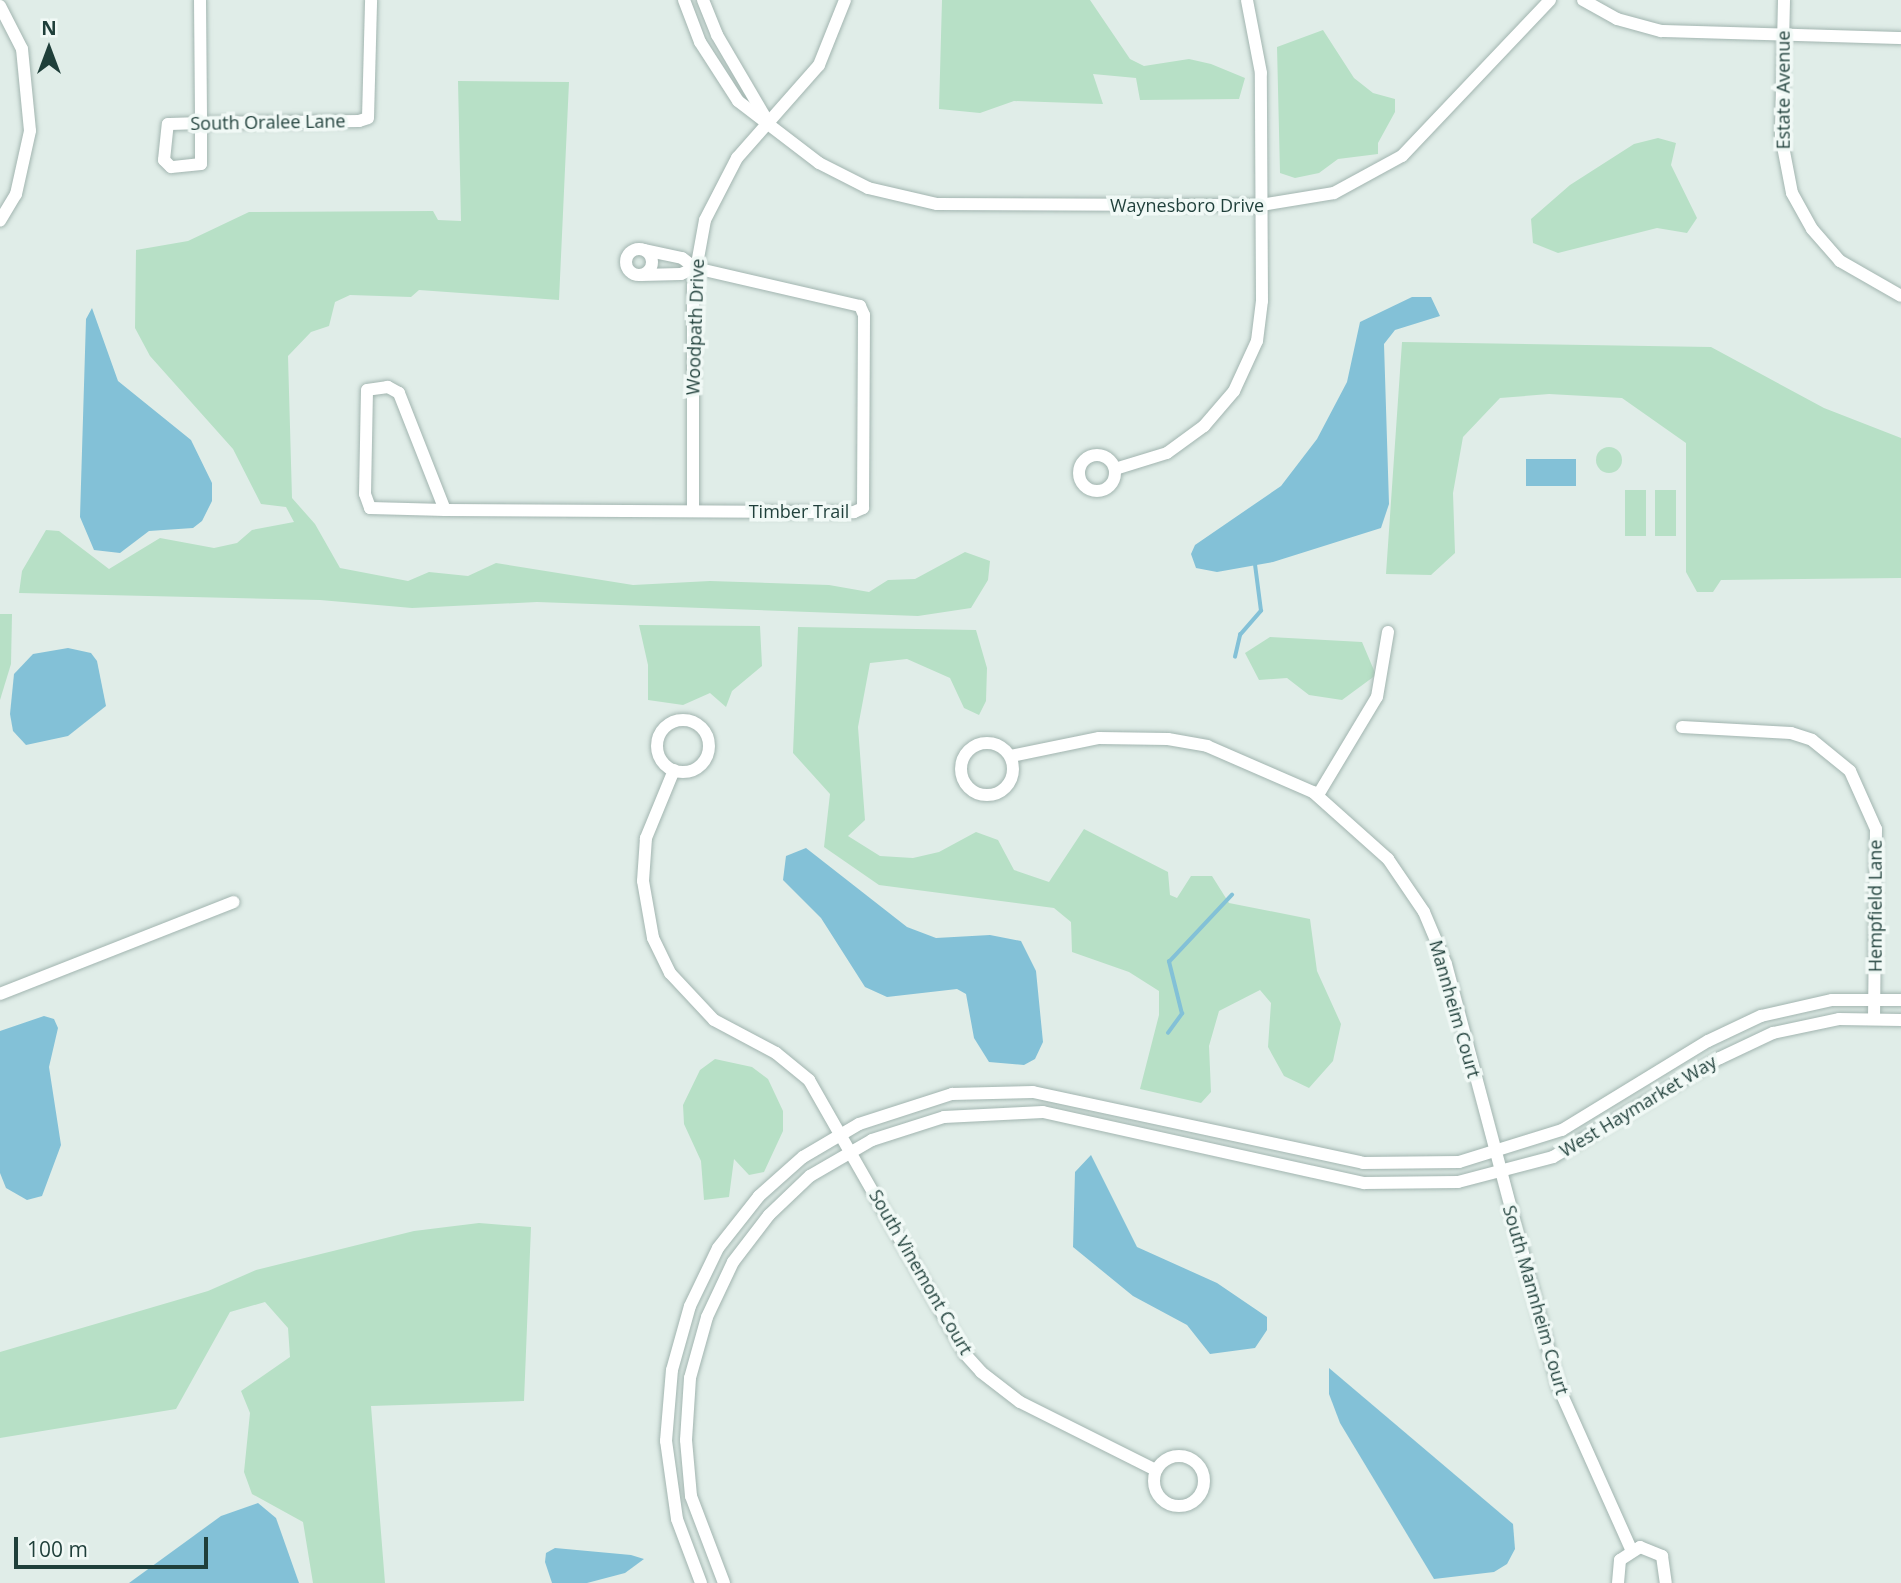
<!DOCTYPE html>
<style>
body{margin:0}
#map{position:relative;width:1901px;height:1583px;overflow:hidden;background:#e0ede8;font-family:"Open Sans",sans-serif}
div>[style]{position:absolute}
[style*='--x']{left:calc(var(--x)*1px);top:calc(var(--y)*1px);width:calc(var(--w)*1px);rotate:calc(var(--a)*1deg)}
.green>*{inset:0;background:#b7e0c6;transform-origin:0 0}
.round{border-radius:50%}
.water>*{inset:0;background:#83c1d7;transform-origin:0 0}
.stream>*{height:3.5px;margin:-1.75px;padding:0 1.75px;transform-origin:1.75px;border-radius:1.75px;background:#83c1d7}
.roads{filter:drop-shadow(0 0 2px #a2b5b0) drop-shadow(0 0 2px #a2b5b0)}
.street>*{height:12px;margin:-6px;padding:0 6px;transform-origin:6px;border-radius:6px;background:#fff}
.street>.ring{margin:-6px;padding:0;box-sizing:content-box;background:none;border:12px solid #fff;border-radius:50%}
span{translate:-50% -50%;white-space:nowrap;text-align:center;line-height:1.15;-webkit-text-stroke:7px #f1f9f6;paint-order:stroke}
.street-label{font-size:18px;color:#1f3f3a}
.north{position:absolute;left:14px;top:14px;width:70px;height:70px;-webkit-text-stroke:5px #f1f9f6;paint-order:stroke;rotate:0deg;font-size:19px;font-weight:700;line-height:28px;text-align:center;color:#1f3f3a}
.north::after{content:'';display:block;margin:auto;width:24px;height:32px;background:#1f3f3a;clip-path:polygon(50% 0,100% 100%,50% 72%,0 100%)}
.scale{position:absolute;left:14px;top:1537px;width:194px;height:32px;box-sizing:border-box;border:4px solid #1f3f3a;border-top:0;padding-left:9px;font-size:21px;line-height:24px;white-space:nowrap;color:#1f3f3a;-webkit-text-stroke:5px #f1f9f6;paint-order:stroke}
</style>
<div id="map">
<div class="green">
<i style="clip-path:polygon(942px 0,1090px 0,1130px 59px,1144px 66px,1189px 59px,1211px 64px,1245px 78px,1239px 99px,1140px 100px,1136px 78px,1093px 74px,1103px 104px,1014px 101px,980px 113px,939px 109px)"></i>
<i style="clip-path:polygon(1323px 30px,1354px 78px,1373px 93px,1395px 99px,1395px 112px,1378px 143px,1378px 154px,1338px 159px,1319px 173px,1295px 178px,1280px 173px,1277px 47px)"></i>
<i style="clip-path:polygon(458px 81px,569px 82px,559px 300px,419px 290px,411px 297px,350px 295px,335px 302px,329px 326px,311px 332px,288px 356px,292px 498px,315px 524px,340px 568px,408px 581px,429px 572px,468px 576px,496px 563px,633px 585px,710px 581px,829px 585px,869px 592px,888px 580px,915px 579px,965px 552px,990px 561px,988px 580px,971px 608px,918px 616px,537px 602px,412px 608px,320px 600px,19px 593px,22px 571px,46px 530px,59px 531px,109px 569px,160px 538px,214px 548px,237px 543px,252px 530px,294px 522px,286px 507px,261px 504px,233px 449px,150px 356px,135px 328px,136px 250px,188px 241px,249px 212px,433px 211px,438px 220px,461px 221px)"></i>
<i style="clip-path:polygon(1658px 138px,1676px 143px,1671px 165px,1697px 218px,1687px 233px,1657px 228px,1558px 253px,1533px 243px,1531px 219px,1570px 185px,1634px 144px)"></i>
<i style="clip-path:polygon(1402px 342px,1711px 347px,1824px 408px,1901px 438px,1901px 578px,1721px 580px,1713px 592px,1697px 592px,1686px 572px,1686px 443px,1622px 398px,1549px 394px,1500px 398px,1463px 437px,1453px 493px,1455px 553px,1431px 575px,1386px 574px)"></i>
<i class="round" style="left:1596px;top:447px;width:26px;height:26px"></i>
<i style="left:1625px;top:490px;width:21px;height:46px"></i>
<i style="left:1655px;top:490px;width:21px;height:46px"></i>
<i style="clip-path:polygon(0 614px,12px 614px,11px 664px,0 700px)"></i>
<i style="clip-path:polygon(639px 625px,760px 626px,762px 666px,732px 691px,726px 707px,710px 693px,683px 705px,648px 700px,648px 665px)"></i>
<i style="clip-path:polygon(798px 627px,976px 630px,987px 668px,986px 701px,979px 715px,964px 708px,950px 678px,907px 659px,870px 663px,858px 727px,865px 820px,848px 836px,880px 856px,913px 858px,939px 852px,976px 832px,998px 840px,1014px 870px,1049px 882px,1084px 829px,1168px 872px,1170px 895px,1177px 898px,1191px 876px,1212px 876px,1229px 903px,1310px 919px,1317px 971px,1341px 1024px,1333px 1061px,1309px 1088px,1284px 1076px,1268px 1047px,1271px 1003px,1260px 990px,1219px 1011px,1209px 1046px,1211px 1092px,1201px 1103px,1140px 1089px,1159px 1015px,1159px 991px,1129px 972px,1072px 952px,1071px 922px,1054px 908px,879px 885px,824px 847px,830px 794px,793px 753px)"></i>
<i style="clip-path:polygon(1270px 637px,1362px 642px,1376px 675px,1342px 700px,1309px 695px,1287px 678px,1259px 680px,1245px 653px)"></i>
<i style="clip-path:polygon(715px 1059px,752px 1067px,768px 1079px,783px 1111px,783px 1131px,764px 1172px,749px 1175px,734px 1159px,729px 1197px,704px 1200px,701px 1161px,684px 1124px,683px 1105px,700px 1070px)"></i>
<i style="clip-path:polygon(479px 1223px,531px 1227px,524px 1401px,371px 1406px,385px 1583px,313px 1583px,303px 1522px,252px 1494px,244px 1472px,250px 1413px,241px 1391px,290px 1357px,288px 1328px,265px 1302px,230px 1312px,176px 1409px,0 1438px,0 1352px,208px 1291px,256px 1270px,414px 1231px)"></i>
</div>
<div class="water">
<i style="clip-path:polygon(1412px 297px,1431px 297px,1440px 316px,1395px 330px,1384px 344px,1389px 504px,1381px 528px,1273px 562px,1217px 572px,1196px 568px,1191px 554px,1195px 545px,1281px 486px,1317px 439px,1347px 382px,1360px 322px)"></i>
<i style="clip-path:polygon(92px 308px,118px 381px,191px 440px,212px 483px,212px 501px,202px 521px,193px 528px,149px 531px,120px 553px,94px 550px,80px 517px,86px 319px)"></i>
<i style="left:1526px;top:459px;width:50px;height:27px"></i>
<i style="clip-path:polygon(68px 648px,91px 653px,97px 661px,106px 706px,68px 736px,26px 745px,13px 731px,10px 714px,14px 674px,33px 654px)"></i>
<i style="clip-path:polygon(806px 848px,907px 927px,936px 938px,990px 935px,1021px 941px,1036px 971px,1043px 1042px,1035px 1059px,1024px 1065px,989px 1062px,974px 1038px,966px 994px,957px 989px,887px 997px,865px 987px,821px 918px,783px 880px,786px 856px)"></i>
<i style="clip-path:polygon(44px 1016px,54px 1019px,58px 1028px,49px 1067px,61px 1145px,42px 1196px,27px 1200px,6px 1188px,0 1173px,0 1031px)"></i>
<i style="clip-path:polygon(1091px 1155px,1137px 1247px,1217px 1283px,1267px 1317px,1267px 1330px,1255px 1348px,1210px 1354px,1187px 1325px,1133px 1296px,1073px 1247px,1075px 1172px)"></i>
<i style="clip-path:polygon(1329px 1368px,1513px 1524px,1515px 1549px,1507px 1564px,1494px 1572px,1434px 1579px,1340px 1423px,1329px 1394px)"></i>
<i style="clip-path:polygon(258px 1503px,276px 1518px,299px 1583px,129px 1583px,221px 1516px)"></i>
<i style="clip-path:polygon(555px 1548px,631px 1555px,644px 1559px,625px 1573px,587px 1583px,552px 1583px,545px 1562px,546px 1553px)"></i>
</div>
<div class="stream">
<i style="--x:1235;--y:657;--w:23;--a:-77"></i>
<i style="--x:1240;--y:635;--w:32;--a:-49"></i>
<i style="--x:1261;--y:611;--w:46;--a:-97.4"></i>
<i style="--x:1168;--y:1033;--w:24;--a:-54"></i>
<i style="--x:1182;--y:1014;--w:54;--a:-104"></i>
<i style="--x:1169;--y:962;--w:92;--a:-46.8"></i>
</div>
<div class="roads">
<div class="street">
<i style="--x:200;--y:0;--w:123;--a:89.5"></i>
<i style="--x:201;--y:123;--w:41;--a:90"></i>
<i style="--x:201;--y:164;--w:30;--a:174"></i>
<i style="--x:171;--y:167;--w:10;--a:-135"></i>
<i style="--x:164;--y:160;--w:36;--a:-84"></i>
<i style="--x:168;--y:124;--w:2;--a:0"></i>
<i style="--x:170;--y:124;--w:31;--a:-2"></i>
<i style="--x:201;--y:123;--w:158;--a:-0.7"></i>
<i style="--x:359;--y:121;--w:9;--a:-18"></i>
<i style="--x:368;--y:118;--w:118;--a:-88.5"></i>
<i style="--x:684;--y:0;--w:45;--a:69.1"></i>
<i style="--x:700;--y:42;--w:70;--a:57.2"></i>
<i style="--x:738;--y:101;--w:102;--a:37.4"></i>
<i style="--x:819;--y:163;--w:55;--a:27"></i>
<i style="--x:868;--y:188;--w:71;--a:13.1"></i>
<i style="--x:937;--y:204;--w:324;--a:0.2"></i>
<i style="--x:1261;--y:205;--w:74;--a:-9.3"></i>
<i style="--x:1334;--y:193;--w:77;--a:-28.6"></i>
<i style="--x:1402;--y:156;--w:215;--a:-46.5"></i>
<i style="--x:703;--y:0;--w:38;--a:68"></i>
<i style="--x:717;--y:35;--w:101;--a:59.6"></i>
<i style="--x:1583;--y:0;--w:39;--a:29"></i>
<i style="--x:1617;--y:19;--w:46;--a:15.3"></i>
<i style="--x:1661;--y:31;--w:240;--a:1.7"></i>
<i style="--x:1784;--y:0;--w:136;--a:91.3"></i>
<i style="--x:1781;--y:136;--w:58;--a:79.1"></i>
<i style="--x:1792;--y:193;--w:41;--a:60.9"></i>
<i style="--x:1812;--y:229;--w:43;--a:48.8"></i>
<i style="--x:1840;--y:261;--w:70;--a:29.8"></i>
<i style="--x:0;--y:6;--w:48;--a:62.9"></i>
<i style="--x:22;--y:49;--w:82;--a:84.4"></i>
<i style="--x:30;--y:131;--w:65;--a:102.5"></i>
<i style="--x:16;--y:194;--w:31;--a:121"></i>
<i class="ring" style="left:626px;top:249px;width:14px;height:14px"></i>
<i style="--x:641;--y:275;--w:40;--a:-1.4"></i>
<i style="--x:681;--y:274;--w:15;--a:-23"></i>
<i class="ring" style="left:1079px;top:455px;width:24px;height:24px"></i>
<i style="--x:1115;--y:469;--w:54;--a:-17.1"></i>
<i style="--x:1167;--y:453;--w:46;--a:-36.1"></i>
<i style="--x:1204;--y:426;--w:46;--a:-49.4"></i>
<i style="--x:1234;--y:391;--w:55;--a:-65.3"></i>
<i style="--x:1257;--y:341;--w:40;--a:-82.9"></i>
<i style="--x:1262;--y:301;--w:228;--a:-90.3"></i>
<i style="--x:1261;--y:73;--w:74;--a:-100.9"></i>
<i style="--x:445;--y:510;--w:126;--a:-111.5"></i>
<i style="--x:399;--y:393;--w:13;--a:-151"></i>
<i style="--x:388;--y:387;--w:21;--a:172"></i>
<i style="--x:367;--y:390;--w:104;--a:91.1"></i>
<i style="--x:365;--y:494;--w:15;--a:70"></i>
<i style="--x:370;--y:508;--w:75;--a:1.5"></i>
<i style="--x:445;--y:510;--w:409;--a:0.3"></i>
<i style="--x:854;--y:512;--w:10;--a:-24"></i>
<i style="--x:863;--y:508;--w:193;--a:-89.7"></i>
<i style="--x:864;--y:315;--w:10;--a:-114"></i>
<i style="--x:860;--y:306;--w:169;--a:-167"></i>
<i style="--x:695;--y:268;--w:16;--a:-142"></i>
<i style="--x:682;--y:258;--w:38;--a:-168"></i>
<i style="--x:693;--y:510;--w:224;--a:-90"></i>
<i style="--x:693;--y:286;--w:67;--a:-79.7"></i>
<i style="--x:705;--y:220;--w:70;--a:-62.7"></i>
<i style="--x:737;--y:158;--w:124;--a:-48.6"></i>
<i style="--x:819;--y:65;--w:70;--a:-68.2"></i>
<i class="ring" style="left:657px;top:720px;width:40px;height:40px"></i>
<i style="--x:1682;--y:727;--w:109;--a:3.2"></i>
<i style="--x:1791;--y:733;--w:22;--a:18"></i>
<i style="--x:1812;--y:740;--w:49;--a:39.2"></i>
<i style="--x:1850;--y:771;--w:64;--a:65.9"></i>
<i style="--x:1876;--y:829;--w:189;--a:90.6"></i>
<i class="ring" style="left:961px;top:743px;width:40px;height:40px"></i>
<i style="--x:1011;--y:756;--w:90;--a:-11.6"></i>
<i style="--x:1099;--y:738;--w:69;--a:0.8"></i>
<i style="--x:1168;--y:739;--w:40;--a:10"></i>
<i style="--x:1207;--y:746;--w:116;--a:23.5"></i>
<i style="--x:1313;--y:792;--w:101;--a:41.8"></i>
<i style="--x:1388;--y:859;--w:64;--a:55.8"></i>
<i style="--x:1424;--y:912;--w:56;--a:67.1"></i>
<i style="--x:1446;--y:964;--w:437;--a:75.1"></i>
<i style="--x:1558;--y:1386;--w:179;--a:65.9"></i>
<i style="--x:674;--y:770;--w:74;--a:112.4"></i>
<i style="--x:646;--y:838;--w:43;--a:94"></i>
<i style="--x:643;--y:881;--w:58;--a:80"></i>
<i style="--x:653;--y:938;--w:39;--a:64"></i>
<i style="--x:670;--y:973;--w:64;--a:46.9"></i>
<i style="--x:714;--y:1020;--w:70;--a:28"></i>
<i style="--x:776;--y:1053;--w:43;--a:39.3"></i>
<i style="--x:809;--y:1080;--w:315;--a:60.3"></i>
<i style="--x:965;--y:1354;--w:24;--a:48"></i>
<i style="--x:981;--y:1372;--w:49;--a:37.6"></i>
<i style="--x:1020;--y:1402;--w:152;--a:26.6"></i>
<i style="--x:1318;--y:795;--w:114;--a:-59"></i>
<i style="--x:1377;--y:697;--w:66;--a:-80.4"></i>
<i style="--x:0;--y:994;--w:251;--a:-21.5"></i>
<i class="ring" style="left:1154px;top:1456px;width:38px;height:38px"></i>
<i style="--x:701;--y:1583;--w:68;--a:-110.6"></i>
<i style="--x:677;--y:1519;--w:79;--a:-98"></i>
<i style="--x:666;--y:1441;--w:71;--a:-85.2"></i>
<i style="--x:672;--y:1370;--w:66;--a:-74.3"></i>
<i style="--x:690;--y:1306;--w:64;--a:-64.2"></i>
<i style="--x:718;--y:1248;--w:66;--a:-51.7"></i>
<i style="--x:759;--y:1196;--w:59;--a:-41.6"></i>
<i style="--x:803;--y:1157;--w:65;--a:-30.5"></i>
<i style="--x:859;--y:1124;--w:98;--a:-17.9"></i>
<i style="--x:952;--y:1094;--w:81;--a:-1.4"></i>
<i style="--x:1033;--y:1092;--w:338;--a:12.1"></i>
<i style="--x:1363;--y:1163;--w:96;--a:-0.6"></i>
<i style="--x:1459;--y:1162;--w:108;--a:-17.3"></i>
<i style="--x:1562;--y:1130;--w:171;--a:-31.4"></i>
<i style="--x:1708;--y:1041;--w:59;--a:-25.3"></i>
<i style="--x:1761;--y:1016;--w:73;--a:-12.7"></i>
<i style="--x:1832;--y:1000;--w:69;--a:0"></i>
<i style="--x:724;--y:1583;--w:93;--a:-110.8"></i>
<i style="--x:691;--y:1496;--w:56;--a:-95.1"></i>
<i style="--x:686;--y:1440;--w:62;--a:-86.3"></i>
<i style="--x:690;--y:1378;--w:63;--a:-74.4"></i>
<i style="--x:707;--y:1317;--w:61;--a:-64.7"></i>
<i style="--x:733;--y:1262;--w:59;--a:-52.5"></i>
<i style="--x:769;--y:1215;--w:57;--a:-43.6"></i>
<i style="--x:810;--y:1176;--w:72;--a:-30.1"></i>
<i style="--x:872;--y:1140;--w:76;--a:-17.7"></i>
<i style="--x:944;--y:1117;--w:99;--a:-2.9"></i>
<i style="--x:1043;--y:1112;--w:329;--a:12.5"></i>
<i style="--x:1364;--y:1183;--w:94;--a:-0.6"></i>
<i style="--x:1458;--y:1182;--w:98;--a:-14.7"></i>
<i style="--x:1553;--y:1157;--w:194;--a:-30.7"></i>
<i style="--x:1720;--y:1058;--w:59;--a:-25.3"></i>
<i style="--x:1773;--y:1033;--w:67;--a:-12"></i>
<i style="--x:1839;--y:1019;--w:62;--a:0.9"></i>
<i style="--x:1618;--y:1583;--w:23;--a:-85"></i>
<i style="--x:1620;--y:1560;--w:24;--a:-33"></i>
<i style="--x:1640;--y:1547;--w:24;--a:22"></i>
<i style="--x:1662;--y:1556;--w:27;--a:82"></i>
</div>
</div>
<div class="street-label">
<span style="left:1783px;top:90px;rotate:-90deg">Estate Avenue</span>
<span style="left:268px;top:122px;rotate:-1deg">South Oralee Lane</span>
<span style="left:1187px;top:205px">Waynesboro Drive</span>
<span style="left:695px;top:327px;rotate:-88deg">Woodpath Drive</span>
<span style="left:799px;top:511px">Timber Trail</span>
<span style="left:1875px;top:906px;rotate:-90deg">Hempfield Lane</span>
<span style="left:1455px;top:1009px;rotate:74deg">Mannheim Court</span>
<span style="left:1638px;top:1106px;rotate:-31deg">West Haymarket Way</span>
<span style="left:921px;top:1272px;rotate:60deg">South Vinemont Court</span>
<span style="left:1536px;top:1300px;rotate:74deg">South Mannheim Court</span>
</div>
<div class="north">N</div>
<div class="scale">100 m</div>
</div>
